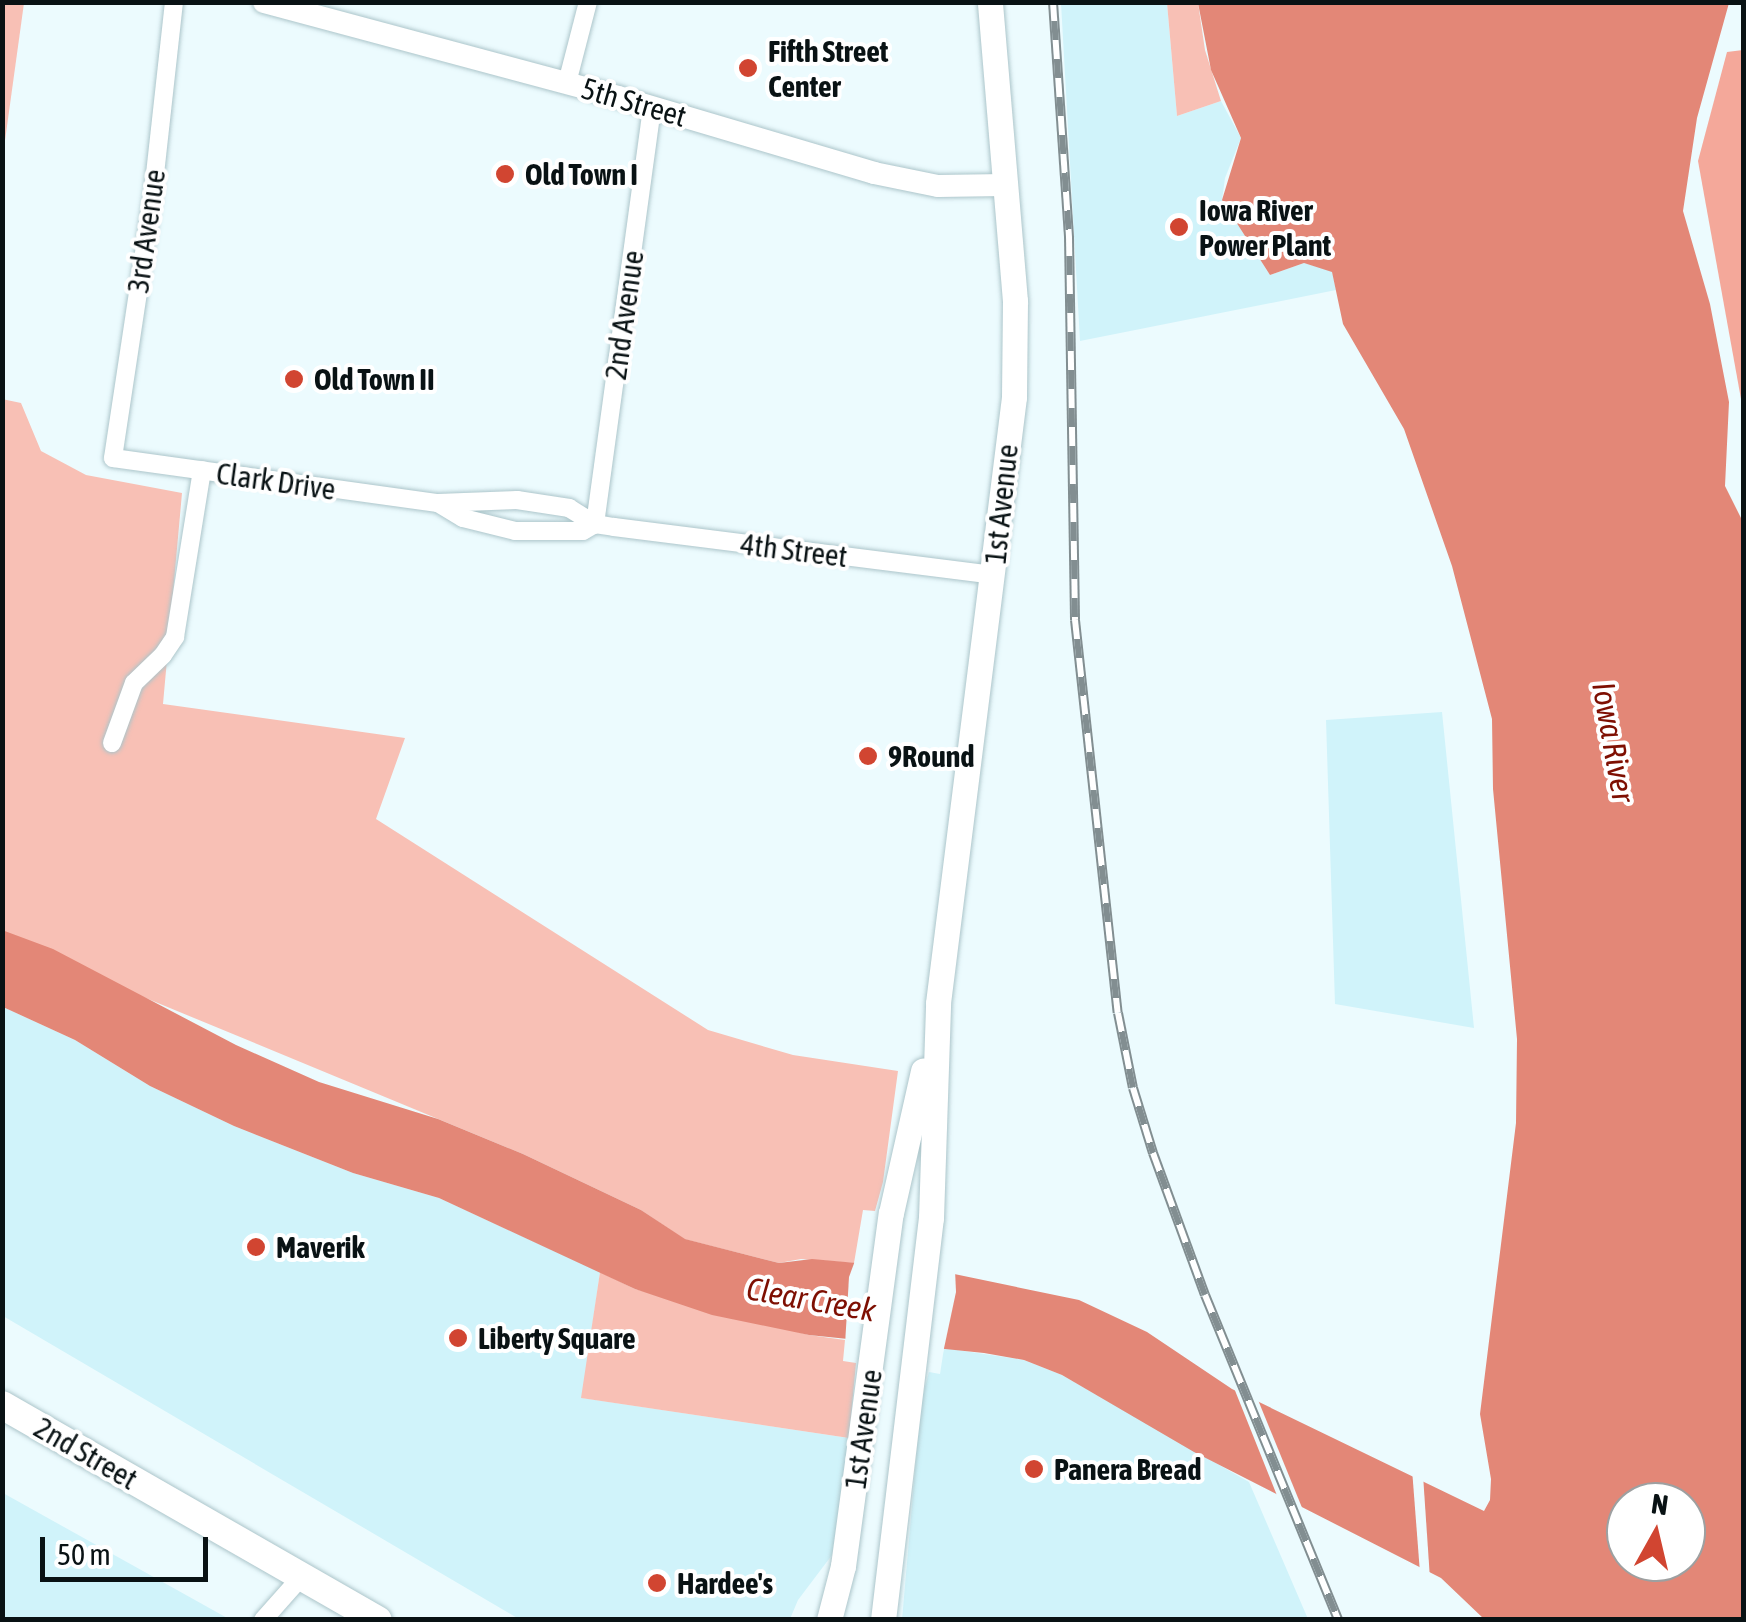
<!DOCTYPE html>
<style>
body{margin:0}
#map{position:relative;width:1746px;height:1622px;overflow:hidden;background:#ecfbfe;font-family:"Asap Condensed",sans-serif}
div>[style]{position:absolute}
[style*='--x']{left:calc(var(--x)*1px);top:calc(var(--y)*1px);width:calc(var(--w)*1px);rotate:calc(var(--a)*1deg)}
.built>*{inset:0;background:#d0f3fa}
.green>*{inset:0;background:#f8c0b5}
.forest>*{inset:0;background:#f4a89a}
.water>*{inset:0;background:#e38777}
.pier>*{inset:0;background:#ecfbfe}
.roads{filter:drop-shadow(0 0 2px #acc5ca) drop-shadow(0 0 2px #acc5ca)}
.minor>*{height:18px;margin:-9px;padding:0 9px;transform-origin:9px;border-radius:9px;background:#fff}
.tertiary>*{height:22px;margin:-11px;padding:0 11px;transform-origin:11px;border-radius:11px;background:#fff}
.secondary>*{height:25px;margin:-12.5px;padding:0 12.5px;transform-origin:12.5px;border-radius:12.5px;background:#fff}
.primary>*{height:28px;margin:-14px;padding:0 14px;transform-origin:14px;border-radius:14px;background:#fff}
.rail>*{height:10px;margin-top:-5px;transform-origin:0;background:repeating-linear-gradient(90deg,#fff 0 19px,#828e91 0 38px);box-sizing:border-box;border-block:2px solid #828e91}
.dots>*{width:28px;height:28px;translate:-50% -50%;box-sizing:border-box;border:5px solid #fff;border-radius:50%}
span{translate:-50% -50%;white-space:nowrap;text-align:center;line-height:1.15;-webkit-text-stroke:8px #fff;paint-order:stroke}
.poi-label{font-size:30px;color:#091214;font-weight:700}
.left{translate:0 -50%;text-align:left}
.street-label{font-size:30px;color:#091214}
.water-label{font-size:32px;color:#7e0f02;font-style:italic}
.frame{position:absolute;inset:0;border:5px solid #091214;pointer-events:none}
.north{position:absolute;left:1606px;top:1482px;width:100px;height:100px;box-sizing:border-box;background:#fff;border:2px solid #9da0a1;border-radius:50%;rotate:8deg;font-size:28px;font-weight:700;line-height:40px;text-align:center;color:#091214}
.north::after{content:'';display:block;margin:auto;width:35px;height:45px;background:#d14531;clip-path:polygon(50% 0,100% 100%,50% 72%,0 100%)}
.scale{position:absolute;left:40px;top:1537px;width:168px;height:45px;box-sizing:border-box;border:5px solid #091214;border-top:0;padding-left:12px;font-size:30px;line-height:35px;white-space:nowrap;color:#091214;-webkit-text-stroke:8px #fff;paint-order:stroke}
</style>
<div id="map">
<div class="built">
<i style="clip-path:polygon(1061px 3px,1167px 3px,1177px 116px,1221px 101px,1241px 138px,1225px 178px,1222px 200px,1270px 275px,1304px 263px,1332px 271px,1336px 290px,1080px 341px)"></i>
<i style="clip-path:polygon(1442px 712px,1474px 1028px,1335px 1004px,1326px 720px)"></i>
<i style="clip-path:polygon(3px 1007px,75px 1040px,150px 1086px,234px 1126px,353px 1173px,439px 1198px,600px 1272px,582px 1398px,849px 1438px,832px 1555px,798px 1600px,790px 1619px,519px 1619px,3px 1316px)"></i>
<i style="clip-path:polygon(944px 1348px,1024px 1360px,1062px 1375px,1249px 1482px,1308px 1619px,902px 1620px,921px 1402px,929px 1372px,940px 1374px)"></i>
<i style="clip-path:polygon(2px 1493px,3px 1493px,229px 1619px,3px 1619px)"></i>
</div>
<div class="green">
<i style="clip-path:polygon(3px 2px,24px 3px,3px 155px,2px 3px)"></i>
<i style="clip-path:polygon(1167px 3px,1198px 3px,1205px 50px,1221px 101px,1177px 116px)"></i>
<i style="clip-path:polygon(2px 399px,21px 403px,41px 451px,86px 475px,182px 493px,163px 704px,405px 738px,376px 819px,708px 1030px,793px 1055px,898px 1071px,883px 1182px,875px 1211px,863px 1210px,854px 1263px,801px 1259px,779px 1263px,684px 1239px,641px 1210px,523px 1154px,3px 939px)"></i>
<i style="clip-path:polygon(600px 1272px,635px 1289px,809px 1335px,845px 1340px,843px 1361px,856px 1363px,849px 1438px,581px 1398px)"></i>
</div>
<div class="forest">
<i style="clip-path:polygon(1743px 50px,1744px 50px,1743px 410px,1698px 161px,1727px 52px)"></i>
</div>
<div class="water">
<i style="clip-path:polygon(evenodd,1198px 3px,1729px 3px,1697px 118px,1683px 211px,1710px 304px,1729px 402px,1725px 486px,1744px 524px,1743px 1619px,1484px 1619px,1441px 1578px,1194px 1452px,1062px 1375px,1024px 1360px,984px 1353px,809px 1335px,712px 1315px,635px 1289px,439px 1198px,353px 1173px,234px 1126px,150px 1086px,75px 1040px,3px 1007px,2px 930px,53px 949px,236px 1045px,319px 1082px,438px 1119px,523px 1154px,641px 1210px,685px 1239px,779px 1263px,812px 1259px,935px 1270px,1079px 1300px,1147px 1332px,1232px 1389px,1484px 1511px,1490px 1500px,1491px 1479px,1480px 1414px,1516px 1123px,1517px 1039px,1493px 789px,1492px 719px,1452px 566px,1404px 429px,1343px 324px,1332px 272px,1304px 263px,1270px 275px,1222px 200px,1241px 138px,1211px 70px,1198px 3px,1626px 1502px,1686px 1502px,1686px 1562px,1626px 1562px,1626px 1502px)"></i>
</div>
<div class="pier">
<i style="clip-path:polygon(856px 1258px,955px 1270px,956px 1292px,943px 1353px,845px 1345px,849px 1277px)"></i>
<i style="clip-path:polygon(1232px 1383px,1256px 1395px,1305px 1515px,1280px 1503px)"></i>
<i style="clip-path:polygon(1412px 1469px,1423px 1475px,1430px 1579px,1420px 1573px)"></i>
</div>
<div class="roads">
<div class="minor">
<i style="--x:174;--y:2;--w:199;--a:96.3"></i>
<i style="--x:152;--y:200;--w:261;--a:98.6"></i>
<i style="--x:113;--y:458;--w:328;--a:7.9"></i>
<i style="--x:438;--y:503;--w:79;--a:-2.2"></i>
<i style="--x:517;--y:500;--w:53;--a:8.7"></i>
<i style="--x:569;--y:508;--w:31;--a:32"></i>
<i style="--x:595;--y:524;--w:19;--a:9"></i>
<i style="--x:614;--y:527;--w:382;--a:7.2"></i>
<i style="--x:567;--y:83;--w:84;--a:-75.5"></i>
<i style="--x:438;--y:503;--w:29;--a:31"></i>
<i style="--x:463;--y:518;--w:54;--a:14"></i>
<i style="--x:515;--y:531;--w:68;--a:0"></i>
<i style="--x:583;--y:531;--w:14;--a:-30"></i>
<i style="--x:595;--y:524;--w:421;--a:-82.2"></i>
<i style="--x:112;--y:743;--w:64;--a:-69.9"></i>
<i style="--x:134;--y:683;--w:40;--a:-44"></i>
<i style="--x:163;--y:655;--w:22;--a:-56"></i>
<i style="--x:175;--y:637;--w:169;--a:-80.8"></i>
<i style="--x:263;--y:1620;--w:59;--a:-48.4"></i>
</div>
<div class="tertiary">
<i style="--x:264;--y:2;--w:367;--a:15"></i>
<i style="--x:618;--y:97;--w:267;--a:16.5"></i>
<i style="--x:874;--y:173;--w:65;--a:11.5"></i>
<i style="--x:938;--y:186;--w:67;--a:-0.9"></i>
</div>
<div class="secondary">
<i style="--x:829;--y:1620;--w:56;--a:-75.5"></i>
<i style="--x:843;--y:1566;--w:356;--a:-82.3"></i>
<i style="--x:891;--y:1213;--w:146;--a:-77.3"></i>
<i style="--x:883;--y:1620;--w:405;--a:-83.2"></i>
<i style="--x:931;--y:1218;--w:215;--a:-88.1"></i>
<i style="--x:938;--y:1003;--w:611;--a:-82.85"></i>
<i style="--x:1014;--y:397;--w:96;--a:-89.4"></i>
<i style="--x:1015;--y:301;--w:300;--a:-94.8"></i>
</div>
<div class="primary">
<i style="--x:2;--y:1405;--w:433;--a:29.8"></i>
</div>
</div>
<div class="rail">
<i style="--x:1053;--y:2;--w:236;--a:86.1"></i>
<i style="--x:1069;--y:237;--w:383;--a:89.1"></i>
<i style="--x:1075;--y:620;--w:395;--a:83.8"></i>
<i style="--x:1118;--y:1013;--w:76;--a:78.7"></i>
<i style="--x:1133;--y:1088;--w:68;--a:72.9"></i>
<i style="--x:1153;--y:1153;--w:151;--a:69.9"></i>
<i style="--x:1205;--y:1295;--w:351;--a:67.7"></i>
</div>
<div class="dots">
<i style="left:748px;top:68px;background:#d14531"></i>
<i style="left:505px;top:174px;background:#d14531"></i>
<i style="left:1179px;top:227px;background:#d14531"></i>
<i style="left:294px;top:379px;background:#d14531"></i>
<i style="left:868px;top:756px;background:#d14531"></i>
<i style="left:256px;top:1247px;background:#d14531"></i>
<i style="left:458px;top:1338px;background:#d14531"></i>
<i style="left:1034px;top:1469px;background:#d14531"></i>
<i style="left:657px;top:1583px;background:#d14531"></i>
</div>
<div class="poi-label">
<span class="left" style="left:768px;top:68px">Fifth Street<br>Center</span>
<span class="left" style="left:525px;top:174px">Old Town I</span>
<span class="left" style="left:1199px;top:227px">Iowa River<br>Power Plant</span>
<span class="left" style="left:314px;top:379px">Old Town II</span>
<span class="left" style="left:888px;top:756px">9Round</span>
<span class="left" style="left:276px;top:1247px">Maverik</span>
<span class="left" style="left:478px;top:1338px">Liberty Square</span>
<span class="left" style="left:1054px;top:1469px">Panera Bread</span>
<span class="left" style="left:677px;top:1583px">Hardee's</span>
</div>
<div class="street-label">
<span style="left:634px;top:102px;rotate:16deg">5th Street</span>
<span style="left:146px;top:231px;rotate:-82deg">3rd Avenue</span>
<span style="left:624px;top:315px;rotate:-82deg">2nd Avenue</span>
<span style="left:276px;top:481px;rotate:8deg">Clark Drive</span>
<span style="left:1001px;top:504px;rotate:-84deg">1st Avenue</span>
<span style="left:794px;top:550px;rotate:7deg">4th Street</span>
<span style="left:863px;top:1429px;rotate:-82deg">1st Avenue</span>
<span style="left:86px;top:1453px;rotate:30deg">2nd Street</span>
</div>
<div class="water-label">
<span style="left:1613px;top:742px;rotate:80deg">Iowa River</span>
<span style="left:811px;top:1300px;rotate:10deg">Clear Creek</span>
</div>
<div class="frame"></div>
<div class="north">N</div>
<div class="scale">50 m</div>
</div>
